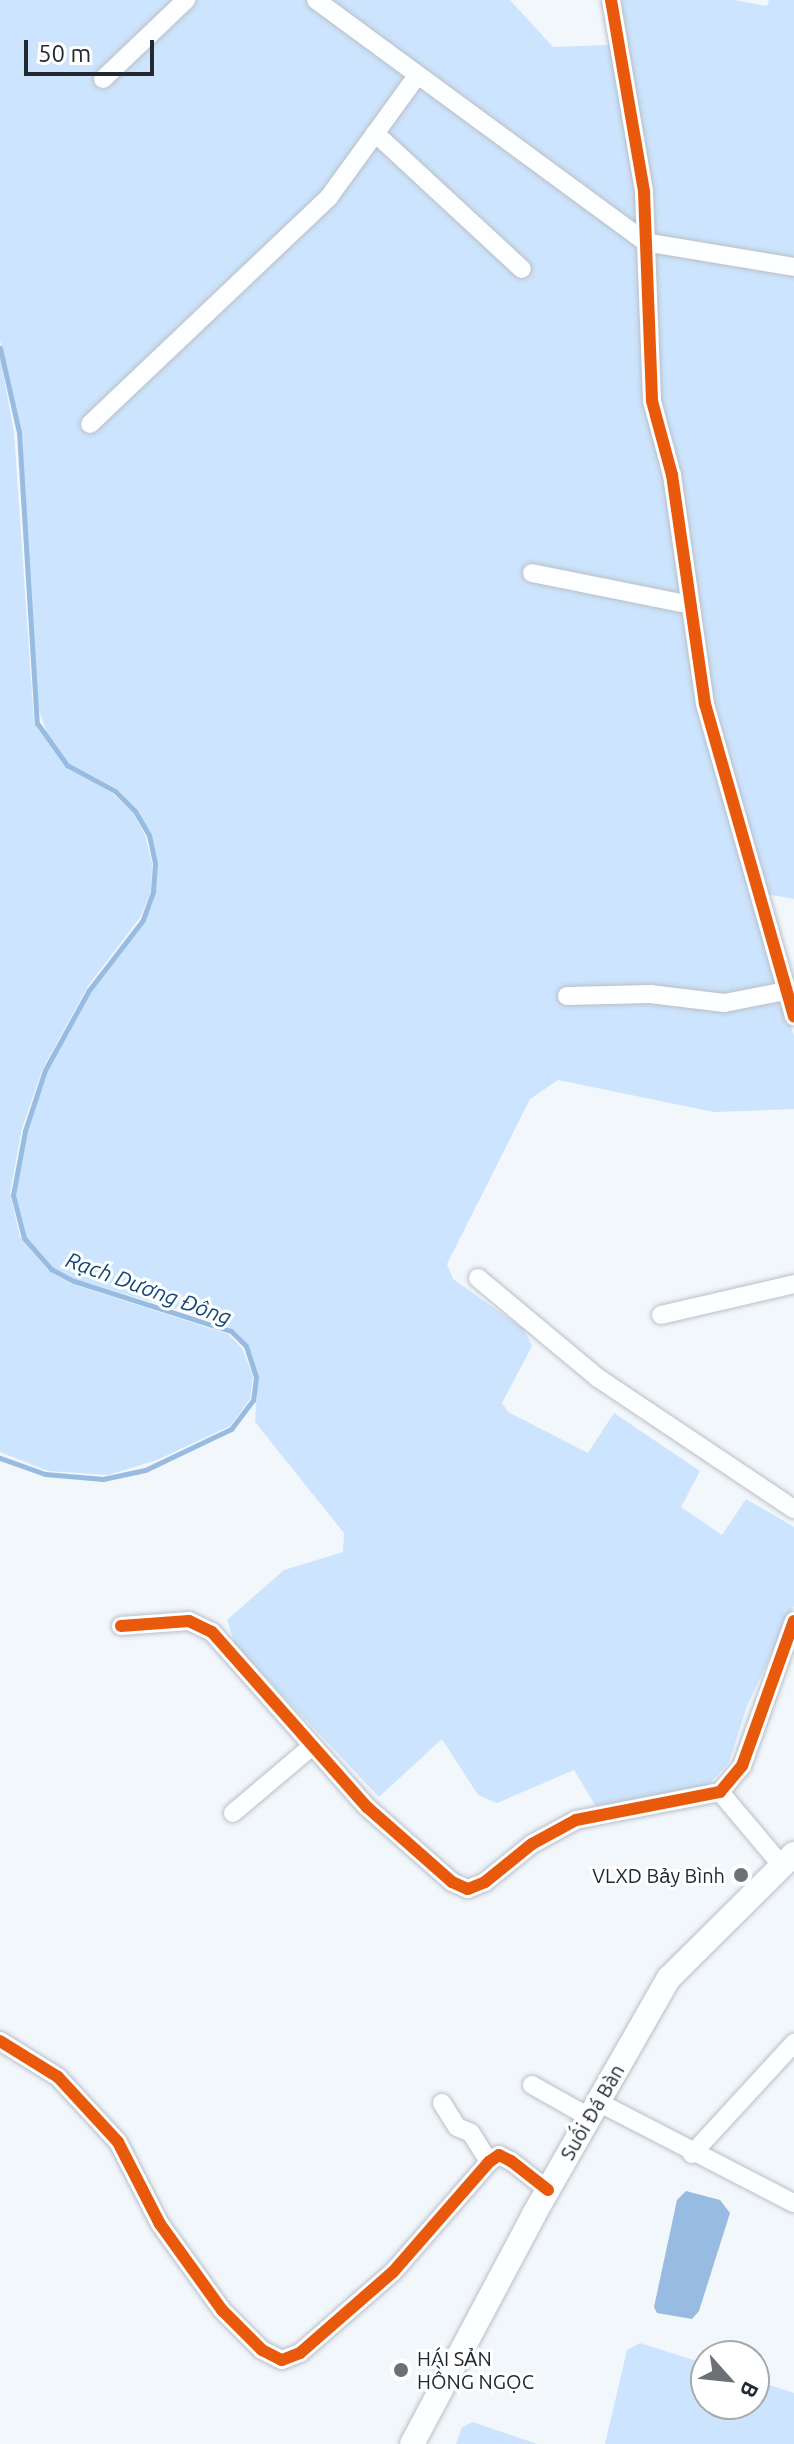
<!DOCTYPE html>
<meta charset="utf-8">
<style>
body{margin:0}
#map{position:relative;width:794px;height:2444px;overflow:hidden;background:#f2f7fc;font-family:Ubuntu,sans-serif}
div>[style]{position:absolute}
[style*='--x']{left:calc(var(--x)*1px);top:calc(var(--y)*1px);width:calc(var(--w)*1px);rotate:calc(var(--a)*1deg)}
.green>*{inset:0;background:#cce4fd}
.water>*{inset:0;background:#98bce1}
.stream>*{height:5px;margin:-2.5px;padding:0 2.5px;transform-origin:2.5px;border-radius:2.5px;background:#98bce1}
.roads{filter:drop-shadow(0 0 2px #babfc5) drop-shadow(0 0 2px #babfc5)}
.minor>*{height:18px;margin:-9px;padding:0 9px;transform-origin:9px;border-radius:9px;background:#fdfeff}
.tertiary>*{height:24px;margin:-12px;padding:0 12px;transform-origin:12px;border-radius:12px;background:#fdfeff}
.cycleway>*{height:12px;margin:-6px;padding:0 6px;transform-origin:6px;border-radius:6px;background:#e8590c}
.dots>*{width:22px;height:22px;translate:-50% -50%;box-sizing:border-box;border:4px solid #fff;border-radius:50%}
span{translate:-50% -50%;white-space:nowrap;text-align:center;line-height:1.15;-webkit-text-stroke:6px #fff;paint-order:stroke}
.poi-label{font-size:20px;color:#222930}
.right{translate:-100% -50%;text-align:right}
.left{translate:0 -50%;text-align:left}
.street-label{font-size:20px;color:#222930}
.water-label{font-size:22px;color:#154879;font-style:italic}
.north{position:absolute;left:690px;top:2340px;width:80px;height:80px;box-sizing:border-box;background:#fff;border:2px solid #a7a9ac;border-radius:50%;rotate:117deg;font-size:22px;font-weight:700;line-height:32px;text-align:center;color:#222930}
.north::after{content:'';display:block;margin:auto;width:28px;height:36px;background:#6b7177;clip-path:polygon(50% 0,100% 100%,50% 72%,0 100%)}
.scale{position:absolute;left:24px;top:40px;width:130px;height:36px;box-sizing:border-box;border:4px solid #222930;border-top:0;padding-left:10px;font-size:24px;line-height:28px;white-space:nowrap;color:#222930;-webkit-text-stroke:6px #fff;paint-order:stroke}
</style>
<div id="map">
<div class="green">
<i style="clip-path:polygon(0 0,510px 0,553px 47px,608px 45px,614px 0,734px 0,767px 6px,769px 0,794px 0,794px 899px,750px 891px,794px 1036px,794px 1109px,714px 1112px,558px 1080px,530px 1099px,447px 1264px,453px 1279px,524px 1329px,532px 1346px,502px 1403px,508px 1412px,588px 1453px,614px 1413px,700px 1471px,681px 1507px,722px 1535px,746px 1499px,794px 1527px,794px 1606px,747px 1706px,729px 1762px,707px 1787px,597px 1808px,574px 1770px,497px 1803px,478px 1795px,442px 1739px,379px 1797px,235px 1645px,227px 1620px,284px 1570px,343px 1552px,344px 1533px,255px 1422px,258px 1378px,248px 1347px,233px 1330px,213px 1320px,77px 1280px,53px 1268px,26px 1238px,14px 1196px,26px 1132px,46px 1072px,90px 991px,144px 922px,155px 894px,157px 865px,151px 836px,138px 811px,117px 789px,70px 764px,51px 744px,35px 699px,22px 433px,0 340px)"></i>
<i style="clip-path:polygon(0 356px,14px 432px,34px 723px,64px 765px,111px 792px,132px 811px,145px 835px,152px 863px,151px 891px,141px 916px,88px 986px,43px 1068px,22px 1128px,10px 1193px,20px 1237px,49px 1271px,72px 1284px,228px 1334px,242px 1348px,253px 1376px,250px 1399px,230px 1426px,157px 1460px,108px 1475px,48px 1471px,0 1452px)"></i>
<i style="clip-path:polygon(640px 2343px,706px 2364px,706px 2404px,754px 2404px,754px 2380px,794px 2393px,794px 2444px,605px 2444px,627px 2350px)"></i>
<i style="clip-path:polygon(473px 2422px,537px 2444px,456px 2444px,462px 2427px)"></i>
</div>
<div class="water">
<i style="clip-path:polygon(686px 2191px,720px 2200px,730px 2213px,699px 2311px,692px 2319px,657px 2313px,654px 2307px,677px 2200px)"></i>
</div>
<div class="stream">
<i style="--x:0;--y:348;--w:86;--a:77.3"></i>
<i style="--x:19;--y:432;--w:292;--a:86.5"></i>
<i style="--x:37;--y:723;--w:52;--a:54.5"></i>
<i style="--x:67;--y:765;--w:55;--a:28.4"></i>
<i style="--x:115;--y:791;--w:28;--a:45"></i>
<i style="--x:135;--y:811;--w:28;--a:60"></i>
<i style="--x:149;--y:835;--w:29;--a:78"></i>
<i style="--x:155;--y:863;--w:29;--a:94"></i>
<i style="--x:153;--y:892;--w:30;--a:110"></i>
<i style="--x:143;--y:920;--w:88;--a:127.6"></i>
<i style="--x:89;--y:990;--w:91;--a:118.8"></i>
<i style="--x:45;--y:1070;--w:64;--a:108.2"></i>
<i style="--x:25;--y:1131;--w:65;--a:100.6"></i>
<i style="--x:13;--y:1195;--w:44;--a:75.7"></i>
<i style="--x:24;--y:1238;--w:41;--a:48.9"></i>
<i style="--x:51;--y:1269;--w:26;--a:28"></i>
<i style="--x:74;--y:1281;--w:165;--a:17.7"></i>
<i style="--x:231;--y:1331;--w:21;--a:45"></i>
<i style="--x:246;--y:1346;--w:33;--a:72"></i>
<i style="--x:256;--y:1377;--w:23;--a:97"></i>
<i style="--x:253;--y:1400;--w:36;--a:127"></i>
<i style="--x:231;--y:1429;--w:95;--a:154.5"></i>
<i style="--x:145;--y:1470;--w:43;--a:167.9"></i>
<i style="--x:103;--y:1479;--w:58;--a:-175.1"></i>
<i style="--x:45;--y:1474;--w:48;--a:-160.4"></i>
</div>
<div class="roads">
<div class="minor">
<i style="--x:316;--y:0;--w:408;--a:36.3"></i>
<i style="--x:645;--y:242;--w:151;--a:9.5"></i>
<i style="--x:611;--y:0;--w:195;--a:80.2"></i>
<i style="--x:644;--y:192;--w:209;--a:87.8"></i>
<i style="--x:652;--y:401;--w:77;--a:74.9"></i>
<i style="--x:672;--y:475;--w:231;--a:81.8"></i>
<i style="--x:705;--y:704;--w:325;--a:74.1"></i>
<i style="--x:103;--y:79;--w:115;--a:-43.6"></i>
<i style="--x:375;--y:133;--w:200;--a:42.8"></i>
<i style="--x:90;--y:424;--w:330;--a:-43.5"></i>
<i style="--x:329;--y:197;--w:150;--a:-54"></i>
<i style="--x:532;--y:573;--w:162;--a:11.4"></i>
<i style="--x:567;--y:996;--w:83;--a:-1.4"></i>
<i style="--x:650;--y:994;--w:75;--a:6.9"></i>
<i style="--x:724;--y:1003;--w:63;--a:-11"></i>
<i style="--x:478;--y:1278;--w:156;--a:39.8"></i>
<i style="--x:598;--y:1378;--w:236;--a:33.8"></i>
<i style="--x:661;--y:1315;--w:137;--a:-13.1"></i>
<i style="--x:121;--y:1626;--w:68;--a:-4.2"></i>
<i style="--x:189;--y:1621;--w:25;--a:26"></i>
<i style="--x:212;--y:1632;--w:234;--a:48.5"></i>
<i style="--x:367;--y:1807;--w:113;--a:41.4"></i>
<i style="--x:452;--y:1882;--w:17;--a:24"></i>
<i style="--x:468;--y:1889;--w:18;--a:-22"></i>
<i style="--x:485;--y:1882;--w:60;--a:-39"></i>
<i style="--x:532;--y:1844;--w:50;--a:-28.6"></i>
<i style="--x:576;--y:1820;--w:147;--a:-11"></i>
<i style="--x:720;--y:1792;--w:34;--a:-50"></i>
<i style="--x:742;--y:1766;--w:154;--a:-70.3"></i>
<i style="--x:720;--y:1792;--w:97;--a:50"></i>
<i style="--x:233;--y:1813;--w:102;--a:-40.2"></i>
<i style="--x:0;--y:2041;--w:68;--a:31.8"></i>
<i style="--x:58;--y:2077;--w:88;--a:47.3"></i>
<i style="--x:118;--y:2142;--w:92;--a:62.9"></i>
<i style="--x:160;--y:2224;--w:106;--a:54.2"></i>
<i style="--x:222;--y:2310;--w:57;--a:45"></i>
<i style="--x:262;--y:2350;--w:22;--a:27"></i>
<i style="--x:282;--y:2360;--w:19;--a:-21"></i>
<i style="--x:300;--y:2353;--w:123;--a:-41.1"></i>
<i style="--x:393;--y:2272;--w:146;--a:-48.9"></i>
<i style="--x:489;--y:2162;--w:12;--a:-35"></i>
<i style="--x:499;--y:2155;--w:13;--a:27"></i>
<i style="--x:511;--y:2161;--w:47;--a:38.1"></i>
<i style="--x:532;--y:2085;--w:65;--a:29.3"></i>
<i style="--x:598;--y:2102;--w:220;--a:27.3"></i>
<i style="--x:442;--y:2103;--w:28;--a:58"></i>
<i style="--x:457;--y:2127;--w:15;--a:23"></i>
<i style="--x:471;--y:2133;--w:34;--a:58"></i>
<i style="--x:692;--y:2154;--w:151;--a:-47.4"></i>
</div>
<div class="tertiary">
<i style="--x:412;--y:2444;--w:258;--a:-62"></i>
<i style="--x:533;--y:2216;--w:274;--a:-60.3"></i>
<i style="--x:669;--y:1978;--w:176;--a:-44.8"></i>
</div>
</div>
<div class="cycleway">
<i style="--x:611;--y:0;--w:195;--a:80.2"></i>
<i style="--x:644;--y:192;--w:209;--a:87.8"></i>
<i style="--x:652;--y:401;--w:77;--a:74.9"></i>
<i style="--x:672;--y:475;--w:231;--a:81.8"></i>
<i style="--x:705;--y:704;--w:325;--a:74.1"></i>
<i style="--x:121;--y:1626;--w:68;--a:-4.2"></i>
<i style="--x:189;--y:1621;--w:25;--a:26"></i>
<i style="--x:212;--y:1632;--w:234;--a:48.5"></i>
<i style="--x:367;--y:1807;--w:113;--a:41.4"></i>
<i style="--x:452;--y:1882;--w:17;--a:24"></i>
<i style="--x:468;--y:1889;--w:18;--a:-22"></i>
<i style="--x:485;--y:1882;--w:60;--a:-39"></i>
<i style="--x:532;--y:1844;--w:50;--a:-28.6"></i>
<i style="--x:576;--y:1820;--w:147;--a:-11"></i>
<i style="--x:720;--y:1792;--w:34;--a:-50"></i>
<i style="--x:742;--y:1766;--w:154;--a:-70.3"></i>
<i style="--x:0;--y:2041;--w:68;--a:31.8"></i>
<i style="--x:58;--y:2077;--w:88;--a:47.3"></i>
<i style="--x:118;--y:2142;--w:92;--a:62.9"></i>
<i style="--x:160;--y:2224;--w:106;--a:54.2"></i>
<i style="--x:222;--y:2310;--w:57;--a:45"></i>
<i style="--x:262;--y:2350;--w:22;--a:27"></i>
<i style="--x:282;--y:2360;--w:19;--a:-21"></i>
<i style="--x:300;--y:2353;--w:123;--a:-41.1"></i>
<i style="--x:393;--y:2272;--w:146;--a:-48.9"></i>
<i style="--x:489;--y:2162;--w:12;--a:-35"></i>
<i style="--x:499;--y:2155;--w:13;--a:27"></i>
<i style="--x:511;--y:2161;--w:47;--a:38.1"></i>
</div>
<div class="dots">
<i style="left:741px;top:1875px;background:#6b7177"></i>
<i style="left:401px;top:2370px;background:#6b7177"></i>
</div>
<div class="poi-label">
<span class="right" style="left:725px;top:1875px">VLXD Bảy Bình</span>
<span class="left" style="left:417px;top:2370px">HÁI SẢN<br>HỒNG NGỌC</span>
</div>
<div class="street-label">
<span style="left:592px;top:2112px;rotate:-60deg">Suối Đá Bàn</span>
</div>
<div class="water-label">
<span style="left:149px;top:1288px;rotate:20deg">Rạch Dương Đông</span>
</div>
<div class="north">B</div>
<div class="scale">50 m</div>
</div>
